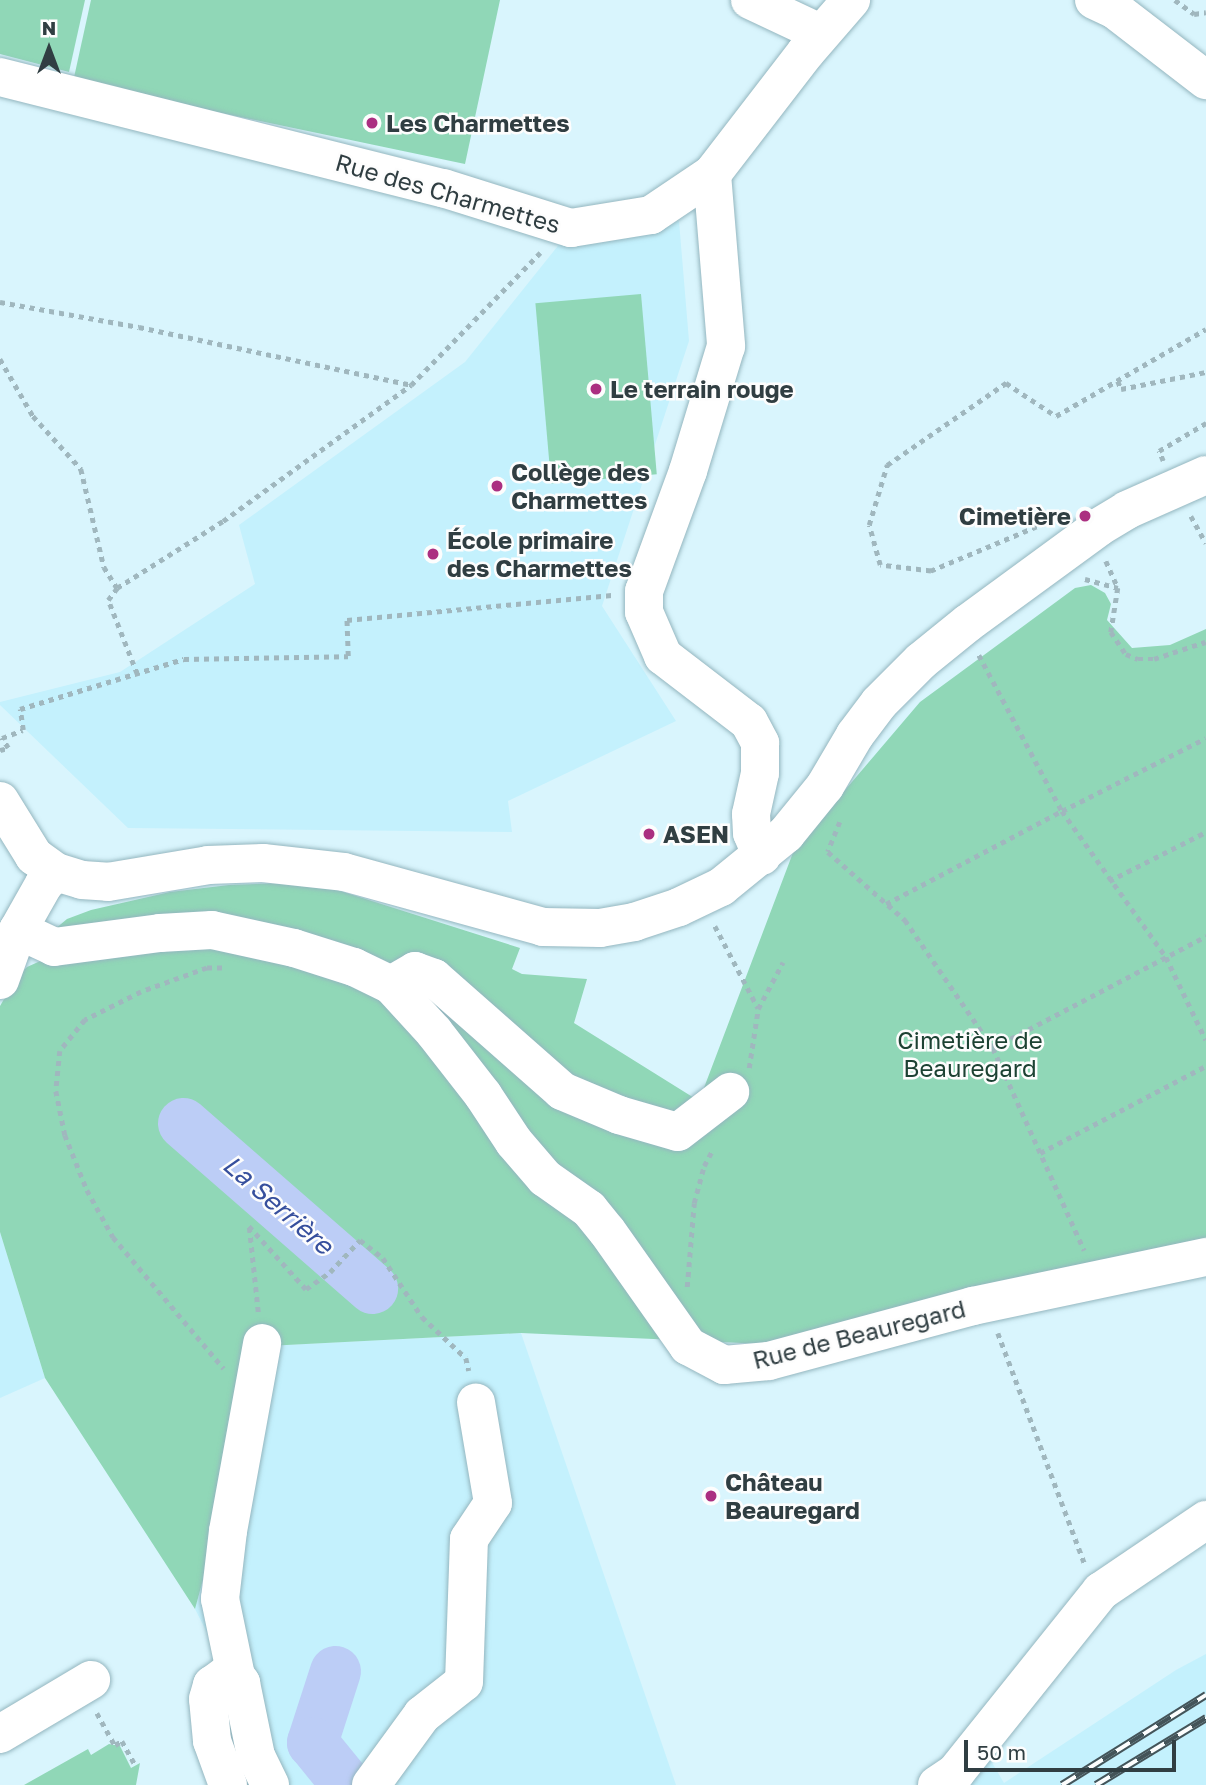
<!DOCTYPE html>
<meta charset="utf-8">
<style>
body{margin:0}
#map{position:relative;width:1206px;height:1785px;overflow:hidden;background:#d9f5fd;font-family:"Golos Text",sans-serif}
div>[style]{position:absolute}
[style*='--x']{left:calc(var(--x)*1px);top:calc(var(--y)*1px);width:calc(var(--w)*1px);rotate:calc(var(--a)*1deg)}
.built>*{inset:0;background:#c4f1fd}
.green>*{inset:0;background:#90d7b7;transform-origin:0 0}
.river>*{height:51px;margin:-25.5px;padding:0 25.5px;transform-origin:25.5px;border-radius:25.5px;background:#bccdf6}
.path>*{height:4.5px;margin-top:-2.25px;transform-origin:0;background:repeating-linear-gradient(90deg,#a0b7be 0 5px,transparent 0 10px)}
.roads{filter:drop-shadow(0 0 2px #94b6bf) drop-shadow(0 0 2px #94b6bf)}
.minor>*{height:38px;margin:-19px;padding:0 19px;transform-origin:19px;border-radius:19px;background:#fff}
.rail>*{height:8px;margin-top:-4px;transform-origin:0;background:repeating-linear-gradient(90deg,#fdfdfd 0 16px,#445459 0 32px);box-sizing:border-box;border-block:2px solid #445459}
.dots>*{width:19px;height:19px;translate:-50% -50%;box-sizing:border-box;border:4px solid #fdfdfd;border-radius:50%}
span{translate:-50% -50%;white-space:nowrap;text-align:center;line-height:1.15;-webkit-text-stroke:5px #fdfdfd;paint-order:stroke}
.poi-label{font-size:24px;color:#303e42;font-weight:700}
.left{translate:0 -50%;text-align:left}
.right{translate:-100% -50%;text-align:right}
.street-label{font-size:24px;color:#303e42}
.park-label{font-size:24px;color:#1c4233}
.water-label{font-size:26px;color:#364f9d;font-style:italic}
.north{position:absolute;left:14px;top:14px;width:70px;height:70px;-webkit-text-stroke:5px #fdfdfd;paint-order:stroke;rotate:0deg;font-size:19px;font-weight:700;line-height:28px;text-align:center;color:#303e42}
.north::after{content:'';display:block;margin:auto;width:24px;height:32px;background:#303e42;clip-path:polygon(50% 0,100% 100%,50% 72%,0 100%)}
.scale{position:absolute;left:964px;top:1740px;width:212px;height:32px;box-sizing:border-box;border:4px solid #303e42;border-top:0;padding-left:9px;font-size:21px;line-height:24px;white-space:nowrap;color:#303e42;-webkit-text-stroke:5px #fdfdfd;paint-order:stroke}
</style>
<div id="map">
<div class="built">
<i style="clip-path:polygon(679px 221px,689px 341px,602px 606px,676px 721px,508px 801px,512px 832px,128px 828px,0 705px,0 702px,120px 672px,255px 584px,239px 525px,465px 362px,561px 242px)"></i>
<i style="clip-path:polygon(0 1232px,45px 1378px,0 1398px)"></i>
<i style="clip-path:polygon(521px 1333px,676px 1785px,285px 1785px,195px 1609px,266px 1346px)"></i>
<i style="clip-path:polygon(1206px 1654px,1206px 1785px,950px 1785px,990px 1759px,1004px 1783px,1176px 1670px)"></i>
</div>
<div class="green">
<i style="clip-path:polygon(0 0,85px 0,69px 72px,0 54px)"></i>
<i style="clip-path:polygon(91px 0,500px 0,465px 164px,73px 82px)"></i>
<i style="left:641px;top:294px;width:181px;height:106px;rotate:85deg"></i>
<i style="clip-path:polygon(1091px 585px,1105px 593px,1111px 604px,1107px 620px,1132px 648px,1170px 645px,1206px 629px,1206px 1247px,764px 1344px,521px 1333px,267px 1346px,195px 1609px,45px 1378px,0 1232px,0 1006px,17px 977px,27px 967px,47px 958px,48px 935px,67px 919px,91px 910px,170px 892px,229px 885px,312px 882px,520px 948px,512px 969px,522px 974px,587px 979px,574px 1023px,699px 1101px,794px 850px,920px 702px,1075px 588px)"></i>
<i style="clip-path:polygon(109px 1744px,120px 1746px,131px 1768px,140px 1763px,136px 1785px,24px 1785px,88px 1749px,91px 1755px)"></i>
</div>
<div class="river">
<i style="--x:183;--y:1123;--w:251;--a:41.1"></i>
<i style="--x:335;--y:1671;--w:75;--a:107.9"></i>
<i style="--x:312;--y:1742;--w:55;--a:50.9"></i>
</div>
<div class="path">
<i style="--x:1175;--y:0;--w:24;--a:36"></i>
<i style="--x:1194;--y:14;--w:12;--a:-9"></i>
<i style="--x:0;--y:302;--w:141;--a:10.2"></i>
<i style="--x:139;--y:327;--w:278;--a:12"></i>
<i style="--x:0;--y:359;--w:66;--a:59.9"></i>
<i style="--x:33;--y:416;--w:72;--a:47.8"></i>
<i style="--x:81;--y:469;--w:101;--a:76.8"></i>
<i style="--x:104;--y:567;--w:25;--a:58"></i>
<i style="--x:1118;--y:381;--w:9;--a:69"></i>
<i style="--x:1121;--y:389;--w:87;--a:-11.3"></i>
<i style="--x:1163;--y:461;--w:11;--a:-112"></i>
<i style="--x:1159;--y:451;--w:55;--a:-30.8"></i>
<i style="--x:1191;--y:516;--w:31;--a:61"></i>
<i style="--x:1046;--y:523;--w:125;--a:157.3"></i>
<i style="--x:931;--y:571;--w:51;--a:-173.3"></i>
<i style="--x:880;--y:565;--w:41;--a:-105.4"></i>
<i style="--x:869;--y:525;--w:63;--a:-73.3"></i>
<i style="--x:887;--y:465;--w:145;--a:-34.6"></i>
<i style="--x:1006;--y:383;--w:60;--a:33.4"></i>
<i style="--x:1056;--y:416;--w:173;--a:-30.1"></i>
<i style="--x:1106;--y:561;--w:30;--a:66"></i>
<i style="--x:1085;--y:579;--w:34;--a:15"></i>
<i style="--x:1118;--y:588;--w:45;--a:99"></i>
<i style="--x:1111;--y:632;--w:27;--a:56"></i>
<i style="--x:1126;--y:654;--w:13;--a:23"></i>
<i style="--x:1138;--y:659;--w:16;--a:0"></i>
<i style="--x:1154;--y:659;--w:54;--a:-18.4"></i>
<i style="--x:1205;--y:642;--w:3;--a:72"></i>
<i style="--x:979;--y:655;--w:177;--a:62"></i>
<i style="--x:1062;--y:811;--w:161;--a:-26.9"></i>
<i style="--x:137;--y:674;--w:79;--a:-111.4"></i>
<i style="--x:108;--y:600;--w:15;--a:-53"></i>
<i style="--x:117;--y:588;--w:125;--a:-32.3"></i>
<i style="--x:223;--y:521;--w:232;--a:-35.9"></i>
<i style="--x:411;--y:385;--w:185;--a:-45.7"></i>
<i style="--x:0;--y:750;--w:8;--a:-14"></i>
<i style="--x:8;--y:748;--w:12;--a:-121"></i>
<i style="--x:2;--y:738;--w:22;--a:-21"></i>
<i style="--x:23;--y:730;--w:21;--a:-98"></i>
<i style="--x:20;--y:709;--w:171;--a:-17"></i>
<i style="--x:184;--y:659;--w:164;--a:-1"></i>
<i style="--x:348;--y:656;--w:36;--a:-92"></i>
<i style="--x:347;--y:620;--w:266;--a:-5.4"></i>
<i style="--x:840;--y:822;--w:32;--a:112"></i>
<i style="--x:828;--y:852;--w:103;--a:41.4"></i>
<i style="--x:905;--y:920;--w:155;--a:55.5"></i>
<i style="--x:993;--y:1048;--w:222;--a:65.7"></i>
<i style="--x:1109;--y:881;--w:109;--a:-26.8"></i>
<i style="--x:886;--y:904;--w:199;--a:-27.9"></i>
<i style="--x:1062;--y:811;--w:179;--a:54.5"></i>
<i style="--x:1166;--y:957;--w:92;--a:64.3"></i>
<i style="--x:715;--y:926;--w:93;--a:62.3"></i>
<i style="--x:222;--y:968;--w:15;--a:180"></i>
<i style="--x:207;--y:968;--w:70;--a:160"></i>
<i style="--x:141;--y:992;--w:63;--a:153.4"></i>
<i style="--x:85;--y:1020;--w:40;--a:129"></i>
<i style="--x:60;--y:1051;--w:40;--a:95.7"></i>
<i style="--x:56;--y:1091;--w:45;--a:78.4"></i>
<i style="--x:65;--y:1135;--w:59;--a:68.2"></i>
<i style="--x:87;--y:1190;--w:54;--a:61"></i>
<i style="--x:113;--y:1237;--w:172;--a:49.9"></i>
<i style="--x:993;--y:1048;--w:241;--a:-27.7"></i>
<i style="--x:749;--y:1068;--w:60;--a:-81.3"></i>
<i style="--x:758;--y:1009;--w:53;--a:-62"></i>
<i style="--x:1040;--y:1153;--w:187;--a:-27.7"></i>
<i style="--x:687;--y:1287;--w:84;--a:-85.2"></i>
<i style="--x:694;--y:1203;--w:38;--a:-75"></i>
<i style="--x:704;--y:1166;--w:19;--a:-62"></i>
<i style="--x:258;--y:1312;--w:86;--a:-96"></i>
<i style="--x:249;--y:1226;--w:85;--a:47.9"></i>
<i style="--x:306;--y:1289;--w:29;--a:-35"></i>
<i style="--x:330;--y:1272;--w:44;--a:-46.8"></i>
<i style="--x:360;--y:1240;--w:29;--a:38"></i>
<i style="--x:383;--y:1258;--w:71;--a:56.5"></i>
<i style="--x:422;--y:1317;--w:60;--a:43"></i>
<i style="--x:466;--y:1358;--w:13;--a:77"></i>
<i style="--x:998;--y:1333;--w:247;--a:69.4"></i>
<i style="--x:97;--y:1713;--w:37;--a:61"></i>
<i style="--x:115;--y:1745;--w:8;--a:-30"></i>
<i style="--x:122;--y:1741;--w:29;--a:61"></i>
</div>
<div class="roads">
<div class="minor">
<i style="--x:750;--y:0;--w:77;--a:25.2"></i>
<i style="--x:1094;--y:0;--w:23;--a:25"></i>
<i style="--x:1115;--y:10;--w:115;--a:37.6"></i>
<i style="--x:0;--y:77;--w:457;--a:14.1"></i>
<i style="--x:443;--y:188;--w:134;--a:17.4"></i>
<i style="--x:571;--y:228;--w:81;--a:-9.2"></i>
<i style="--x:651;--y:215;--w:73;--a:-33.9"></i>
<i style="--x:712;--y:174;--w:154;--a:-52.4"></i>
<i style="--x:806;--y:52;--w:69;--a:-49.1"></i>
<i style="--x:712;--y:174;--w:173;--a:85.3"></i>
<i style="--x:726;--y:346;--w:131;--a:106.9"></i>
<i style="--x:688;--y:471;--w:128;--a:110.1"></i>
<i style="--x:644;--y:591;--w:21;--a:90"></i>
<i style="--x:644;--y:612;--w:48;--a:66.6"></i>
<i style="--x:663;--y:656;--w:108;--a:37.5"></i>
<i style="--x:749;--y:722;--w:24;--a:62"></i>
<i style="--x:760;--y:743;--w:30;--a:90"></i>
<i style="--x:760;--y:773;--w:42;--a:102.4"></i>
<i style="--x:751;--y:814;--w:19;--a:87"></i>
<i style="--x:752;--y:833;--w:25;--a:67"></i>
<i style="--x:0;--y:801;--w:65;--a:58.3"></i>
<i style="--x:34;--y:856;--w:27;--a:36"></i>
<i style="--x:56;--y:872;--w:27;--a:17"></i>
<i style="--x:82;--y:880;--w:26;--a:4"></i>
<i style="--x:108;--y:882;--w:101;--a:-9.6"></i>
<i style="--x:208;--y:865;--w:55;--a:-2.1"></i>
<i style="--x:263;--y:863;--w:81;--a:6.3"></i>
<i style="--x:344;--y:872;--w:206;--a:15.4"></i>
<i style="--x:543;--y:927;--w:57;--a:1"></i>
<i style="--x:600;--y:928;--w:35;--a:-10"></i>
<i style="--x:634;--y:922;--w:47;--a:-18.4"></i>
<i style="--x:679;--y:907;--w:47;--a:-25.5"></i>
<i style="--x:721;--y:887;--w:84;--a:-39.2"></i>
<i style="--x:786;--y:834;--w:62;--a:-50.9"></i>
<i style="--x:825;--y:786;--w:59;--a:-59.5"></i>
<i style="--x:855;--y:735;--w:40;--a:-53"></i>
<i style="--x:879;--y:703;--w:59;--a:-45"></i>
<i style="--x:921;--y:661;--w:60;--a:-39"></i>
<i style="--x:968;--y:623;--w:162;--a:-36.2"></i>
<i style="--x:1099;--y:527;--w:33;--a:-31"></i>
<i style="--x:1127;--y:510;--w:86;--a:-23.9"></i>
<i style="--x:18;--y:930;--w:40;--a:25"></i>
<i style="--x:54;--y:947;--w:107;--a:-7.5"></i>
<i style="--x:160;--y:933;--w:52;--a:-3.3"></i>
<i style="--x:212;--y:930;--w:84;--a:12.4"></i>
<i style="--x:294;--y:948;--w:63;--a:17.6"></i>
<i style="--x:354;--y:967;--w:41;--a:25.9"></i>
<i style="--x:391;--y:985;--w:64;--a:47.5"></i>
<i style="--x:434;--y:1032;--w:80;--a:52.1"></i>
<i style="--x:483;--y:1095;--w:56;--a:56.6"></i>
<i style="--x:514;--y:1142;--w:48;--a:49.3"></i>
<i style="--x:545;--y:1178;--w:54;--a:35.2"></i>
<i style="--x:589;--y:1209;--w:28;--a:51"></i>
<i style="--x:607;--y:1231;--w:141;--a:54.8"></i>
<i style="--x:688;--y:1346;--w:41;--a:27.8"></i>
<i style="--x:724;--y:1365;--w:45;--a:-5.1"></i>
<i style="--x:769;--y:1361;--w:211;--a:-15.1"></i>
<i style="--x:973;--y:1306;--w:238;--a:-11.9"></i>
<i style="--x:0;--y:980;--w:53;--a:-70.2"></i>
<i style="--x:18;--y:930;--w:53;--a:-60.5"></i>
<i style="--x:44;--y:884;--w:17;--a:-45"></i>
<i style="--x:391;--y:985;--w:28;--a:-30"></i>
<i style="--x:415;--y:971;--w:20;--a:20"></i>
<i style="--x:434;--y:978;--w:171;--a:41.4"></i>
<i style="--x:562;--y:1091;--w:62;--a:22.8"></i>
<i style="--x:619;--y:1115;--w:61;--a:16.1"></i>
<i style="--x:678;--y:1132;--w:66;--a:-37.6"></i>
<i style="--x:236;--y:1676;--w:79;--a:-101.7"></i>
<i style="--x:220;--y:1599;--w:68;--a:-83.3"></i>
<i style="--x:228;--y:1531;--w:191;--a:-79.7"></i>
<i style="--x:0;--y:1734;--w:106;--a:-30.7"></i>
<i style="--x:228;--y:1785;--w:47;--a:-110"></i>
<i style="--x:212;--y:1741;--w:42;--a:-95.4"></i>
<i style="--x:208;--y:1699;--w:15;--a:-74"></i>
<i style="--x:212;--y:1685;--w:19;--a:-36"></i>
<i style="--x:227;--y:1674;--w:9;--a:13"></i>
<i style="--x:236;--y:1676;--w:9;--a:54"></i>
<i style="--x:241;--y:1683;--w:75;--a:78.4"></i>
<i style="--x:256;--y:1756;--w:32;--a:64"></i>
<i style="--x:371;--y:1785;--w:87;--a:-53.9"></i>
<i style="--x:422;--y:1715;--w:53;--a:-38.2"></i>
<i style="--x:464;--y:1682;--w:143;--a:-88"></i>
<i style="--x:469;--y:1539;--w:43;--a:-56.3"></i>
<i style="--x:493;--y:1503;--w:102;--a:-99.6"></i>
<i style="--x:937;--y:1785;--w:23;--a:-34"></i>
<i style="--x:956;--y:1772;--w:232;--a:-51.3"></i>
<i style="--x:1101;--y:1591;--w:127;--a:-34.1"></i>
</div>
</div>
<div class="rail">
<i style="--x:1062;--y:1785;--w:170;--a:-32"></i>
<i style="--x:1096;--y:1785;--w:129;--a:-31.3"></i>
</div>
<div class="dots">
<i style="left:372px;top:123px;background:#ab2f81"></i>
<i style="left:596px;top:389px;background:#ab2f81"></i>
<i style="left:497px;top:486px;background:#ab2f81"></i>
<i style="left:1085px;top:516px;background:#ab2f81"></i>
<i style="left:433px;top:554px;background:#ab2f81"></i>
<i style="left:649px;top:834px;background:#ab2f81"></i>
<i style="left:711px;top:1496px;background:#ab2f81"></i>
</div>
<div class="poi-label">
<span class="left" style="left:386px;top:123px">Les Charmettes</span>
<span class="left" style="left:610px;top:389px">Le terrain rouge</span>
<span class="left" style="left:511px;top:486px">Collège des<br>Charmettes</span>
<span class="right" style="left:1071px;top:516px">Cimetière</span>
<span class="left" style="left:447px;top:554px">École primaire<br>des Charmettes</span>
<span class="left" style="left:663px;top:834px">ASEN</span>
<span class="left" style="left:725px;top:1496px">Château<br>Beauregard</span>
</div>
<div class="street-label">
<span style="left:448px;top:193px;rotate:16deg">Rue des Charmettes</span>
<span style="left:859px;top:1334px;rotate:-14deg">Rue de Beauregard</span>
</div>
<div class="park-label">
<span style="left:970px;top:1054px">Cimetière de<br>Beauregard</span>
</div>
<div class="water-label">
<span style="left:278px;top:1205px;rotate:41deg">La Serrière</span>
</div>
<div class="north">N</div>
<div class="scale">50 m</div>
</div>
